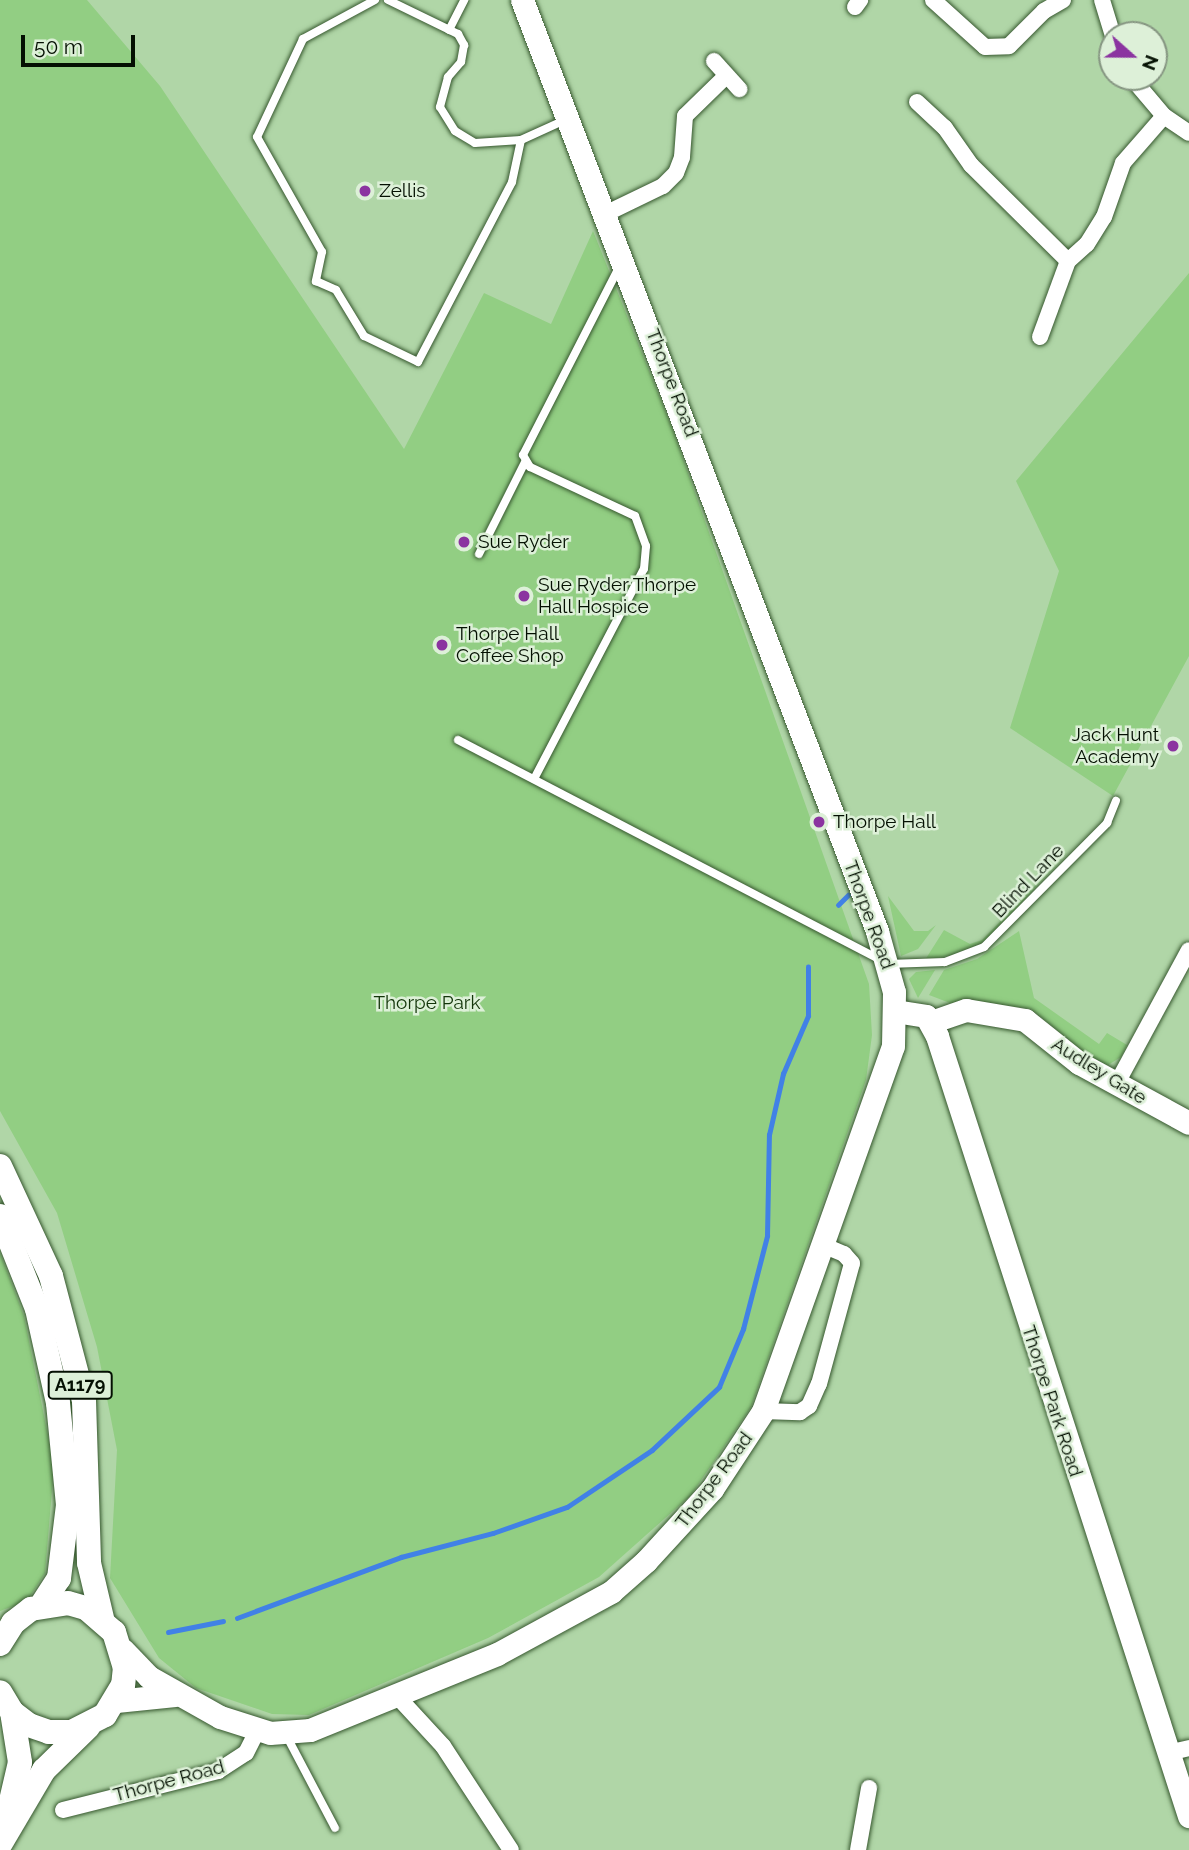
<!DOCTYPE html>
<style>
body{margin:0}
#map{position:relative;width:1189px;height:1850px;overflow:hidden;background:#b0d6a7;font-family:Raleway,sans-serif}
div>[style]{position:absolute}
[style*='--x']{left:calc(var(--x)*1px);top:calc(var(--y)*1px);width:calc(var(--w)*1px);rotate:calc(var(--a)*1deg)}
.green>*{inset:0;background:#92ce83}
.stream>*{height:4.5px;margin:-2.25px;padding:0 2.25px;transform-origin:2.25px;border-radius:2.25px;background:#4181e6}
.roads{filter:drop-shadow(0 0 2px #37582f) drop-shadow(0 0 2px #37582f)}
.lane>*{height:8px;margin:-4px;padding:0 4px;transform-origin:4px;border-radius:4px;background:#fff}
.street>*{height:16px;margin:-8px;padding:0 8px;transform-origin:8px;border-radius:8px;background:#fff}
.secondary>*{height:23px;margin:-11.5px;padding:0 11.5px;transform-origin:11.5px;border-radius:11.5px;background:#fff}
.primary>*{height:24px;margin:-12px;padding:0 12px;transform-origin:12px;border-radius:12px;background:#fff}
.dots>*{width:19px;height:19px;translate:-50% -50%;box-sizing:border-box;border:4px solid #ddf0d8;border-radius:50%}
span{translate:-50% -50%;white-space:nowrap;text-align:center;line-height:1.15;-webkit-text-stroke:5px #ddf0d8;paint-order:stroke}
.shield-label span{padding:2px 5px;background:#ddf0d8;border:2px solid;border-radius:5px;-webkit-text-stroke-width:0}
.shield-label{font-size:18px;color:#041002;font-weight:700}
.poi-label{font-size:19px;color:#041002}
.left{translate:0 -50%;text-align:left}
.right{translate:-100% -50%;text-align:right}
.street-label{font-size:19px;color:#041002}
.park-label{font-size:19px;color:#13350a}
.north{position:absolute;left:1098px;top:21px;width:70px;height:70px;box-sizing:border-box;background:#ddf0d8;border:2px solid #869682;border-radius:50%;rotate:111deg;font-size:19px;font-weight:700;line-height:28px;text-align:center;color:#041002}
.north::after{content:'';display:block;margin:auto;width:24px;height:32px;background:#8b34a0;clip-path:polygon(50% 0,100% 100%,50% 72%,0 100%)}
.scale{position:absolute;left:21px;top:35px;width:114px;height:32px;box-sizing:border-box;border:4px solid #041002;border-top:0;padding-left:9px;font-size:21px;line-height:24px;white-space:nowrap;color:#041002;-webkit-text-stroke:5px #ddf0d8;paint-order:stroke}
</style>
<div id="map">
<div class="green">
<i style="clip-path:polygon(0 0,87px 0,160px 86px,404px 449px,484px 293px,551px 324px,593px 231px,672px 428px,869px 984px,872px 1035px,866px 1080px,751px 1407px,691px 1495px,599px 1577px,488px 1638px,309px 1715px,272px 1714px,196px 1688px,159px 1658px,110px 1578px,117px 1450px,97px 1347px,57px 1213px,0 1111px)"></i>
<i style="clip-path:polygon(1189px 273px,1189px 656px,1113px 796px,1010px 728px,1059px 571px,1016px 481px)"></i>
<i style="clip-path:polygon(1071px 849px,986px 941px,966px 953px,925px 960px,944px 930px,970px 944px,982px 940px)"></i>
<i style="clip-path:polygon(888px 896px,914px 931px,928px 931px,936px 925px,918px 949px,901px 956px)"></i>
<i style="clip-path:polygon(1019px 931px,1034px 998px,1099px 1044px,1107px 1033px,1127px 1045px,1121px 1057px,1108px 1065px,1091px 1058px,1031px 1009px,975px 1001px,950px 1003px,929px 995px,944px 970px,977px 959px)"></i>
<i style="clip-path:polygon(935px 970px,918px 998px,909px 979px,916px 972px)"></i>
<i style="clip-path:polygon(0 1253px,24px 1316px,54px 1466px,45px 1573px,27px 1601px,0 1611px)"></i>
</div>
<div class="stream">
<i style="--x:838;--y:905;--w:14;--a:-45"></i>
<i style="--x:237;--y:1618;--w:175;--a:-20.4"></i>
<i style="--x:401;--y:1557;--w:95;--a:-14.6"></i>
<i style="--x:493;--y:1533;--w:78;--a:-19.4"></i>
<i style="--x:567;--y:1507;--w:102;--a:-33.8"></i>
<i style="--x:652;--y:1450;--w:92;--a:-43.2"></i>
<i style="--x:719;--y:1387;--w:63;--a:-67.5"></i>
<i style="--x:743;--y:1329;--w:96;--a:-75.5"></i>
<i style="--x:767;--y:1236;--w:101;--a:-88.9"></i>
<i style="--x:769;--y:1135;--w:63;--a:-77.1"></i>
<i style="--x:783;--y:1074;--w:63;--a:-66.7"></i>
<i style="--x:808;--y:1016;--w:49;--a:-90"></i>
<i style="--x:168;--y:1632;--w:56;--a:-11.3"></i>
</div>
<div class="roads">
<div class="lane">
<i style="--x:375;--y:0;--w:82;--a:151.6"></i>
<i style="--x:303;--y:39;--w:108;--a:115.1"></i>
<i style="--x:257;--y:137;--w:132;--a:60.5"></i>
<i style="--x:322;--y:252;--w:30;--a:102"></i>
<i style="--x:316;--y:281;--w:22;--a:24"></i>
<i style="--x:336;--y:290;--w:54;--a:58.7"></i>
<i style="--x:364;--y:336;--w:60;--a:25.7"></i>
<i style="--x:418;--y:362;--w:203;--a:-62.4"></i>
<i style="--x:512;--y:182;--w:43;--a:-77.9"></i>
<i style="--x:388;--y:0;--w:78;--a:25.9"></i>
<i style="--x:458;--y:34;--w:13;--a:61"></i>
<i style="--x:464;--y:45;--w:17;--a:100"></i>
<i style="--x:461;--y:62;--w:20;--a:131"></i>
<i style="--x:448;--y:77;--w:31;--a:105"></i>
<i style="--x:440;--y:107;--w:28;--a:58"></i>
<i style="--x:455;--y:131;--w:23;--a:31"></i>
<i style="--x:475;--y:143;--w:46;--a:-3.7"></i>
<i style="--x:521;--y:140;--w:48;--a:-24.4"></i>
<i style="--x:449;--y:30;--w:34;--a:-63"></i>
<i style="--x:479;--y:554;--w:103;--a:-63.4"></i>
<i style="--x:458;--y:740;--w:485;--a:27.5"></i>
<i style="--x:888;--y:964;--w:57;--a:-2"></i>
<i style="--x:945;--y:962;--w:42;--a:-21"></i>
<i style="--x:984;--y:947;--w:175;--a:-45.2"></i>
<i style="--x:1107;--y:823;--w:24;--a:-68"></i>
<i style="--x:534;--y:779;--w:237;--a:-62.4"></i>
<i style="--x:644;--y:569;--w:23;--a:-85"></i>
<i style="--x:646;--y:546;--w:32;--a:-110"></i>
<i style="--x:635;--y:516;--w:116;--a:-155"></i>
<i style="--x:530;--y:467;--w:14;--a:-120"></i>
<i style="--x:523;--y:455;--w:211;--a:-62.9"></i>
<i style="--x:286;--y:1735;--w:105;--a:62.2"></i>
</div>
<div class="street">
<i style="--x:933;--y:0;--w:70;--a:42.1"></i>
<i style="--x:985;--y:47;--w:24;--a:-2"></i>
<i style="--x:1009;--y:46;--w:49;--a:-45"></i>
<i style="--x:1044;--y:11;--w:22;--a:-30"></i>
<i style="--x:1102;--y:0;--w:37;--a:73"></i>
<i style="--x:855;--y:7;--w:9;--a:-54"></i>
<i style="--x:714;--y:61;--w:38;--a:48"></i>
<i style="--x:1131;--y:77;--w:51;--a:49.8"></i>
<i style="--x:1164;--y:116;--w:30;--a:34"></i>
<i style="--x:917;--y:102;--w:38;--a:43"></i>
<i style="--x:945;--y:128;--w:45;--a:54.9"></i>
<i style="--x:971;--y:165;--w:136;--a:44.7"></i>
<i style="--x:605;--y:214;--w:64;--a:-25.8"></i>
<i style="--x:663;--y:186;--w:18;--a:-45"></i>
<i style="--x:676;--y:173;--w:17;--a:-69"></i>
<i style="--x:682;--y:157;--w:41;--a:-85.8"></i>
<i style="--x:685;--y:116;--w:57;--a:-44.3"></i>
<i style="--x:1040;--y:337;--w:81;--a:-69.8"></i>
<i style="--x:1068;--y:261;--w:25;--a:-42"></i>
<i style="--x:1087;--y:244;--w:32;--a:-58"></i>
<i style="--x:1104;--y:217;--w:57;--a:-70.6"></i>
<i style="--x:1123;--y:163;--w:62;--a:-48.9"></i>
<i style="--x:1116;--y:1085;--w:153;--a:-61.6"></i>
<i style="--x:763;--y:1411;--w:37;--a:2"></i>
<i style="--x:800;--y:1412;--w:11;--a:-34"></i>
<i style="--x:809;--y:1406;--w:24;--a:-66"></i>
<i style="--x:819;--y:1384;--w:125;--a:-74.7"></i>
<i style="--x:852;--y:1263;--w:12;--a:-132"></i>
<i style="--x:844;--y:1254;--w:21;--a:-157"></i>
<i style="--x:396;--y:1695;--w:69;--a:47.3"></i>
<i style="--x:443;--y:1746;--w:124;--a:56.8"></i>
<i style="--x:1168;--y:1753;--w:22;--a:-13"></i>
<i style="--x:63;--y:1810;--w:160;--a:-14.1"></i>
<i style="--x:218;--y:1771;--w:33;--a:-33"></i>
<i style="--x:246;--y:1753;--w:25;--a:-63"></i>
<i style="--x:858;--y:1850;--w:63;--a:-79.9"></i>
</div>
<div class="secondary">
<i style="--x:895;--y:1011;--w:31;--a:9"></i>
<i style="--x:926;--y:1016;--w:23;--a:61"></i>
<i style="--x:937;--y:1036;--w:820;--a:72.1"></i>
<i style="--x:931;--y:1022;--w:37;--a:-19"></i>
<i style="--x:966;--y:1010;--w:60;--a:9.6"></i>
<i style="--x:1025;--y:1020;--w:69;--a:38.5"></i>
<i style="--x:1079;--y:1063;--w:125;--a:28.6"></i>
<i style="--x:123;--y:1650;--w:37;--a:46"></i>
<i style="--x:149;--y:1677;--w:81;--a:29.4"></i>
<i style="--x:220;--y:1717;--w:52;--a:17.7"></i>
<i style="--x:270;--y:1733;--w:40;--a:-4.3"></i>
<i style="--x:310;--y:1730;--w:202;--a:-22.1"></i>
<i style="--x:497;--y:1654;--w:130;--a:-28.5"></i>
<i style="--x:611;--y:1592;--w:47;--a:-41.5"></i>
<i style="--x:646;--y:1561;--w:98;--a:-47.5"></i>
<i style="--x:712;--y:1489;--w:93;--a:-56.8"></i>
<i style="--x:763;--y:1411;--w:387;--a:-70.4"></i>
<i style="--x:893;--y:1046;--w:54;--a:-88.9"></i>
<i style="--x:894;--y:992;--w:63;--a:-105.6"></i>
<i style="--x:877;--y:931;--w:996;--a:-110.87"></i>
<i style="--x:116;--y:1701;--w:59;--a:-5.8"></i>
</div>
<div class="primary">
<i style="--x:0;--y:1166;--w:121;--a:65.1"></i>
<i style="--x:51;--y:1276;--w:129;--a:75.2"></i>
<i style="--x:84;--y:1401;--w:162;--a:88.2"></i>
<i style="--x:89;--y:1563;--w:57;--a:76.7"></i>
<i style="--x:0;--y:1216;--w:100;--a:68.3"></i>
<i style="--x:37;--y:1309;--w:96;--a:77.4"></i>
<i style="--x:58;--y:1403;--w:102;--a:84.4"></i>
<i style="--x:68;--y:1505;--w:74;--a:97"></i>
<i style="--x:59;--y:1578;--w:33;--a:123"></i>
<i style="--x:0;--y:1644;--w:25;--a:-58"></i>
<i style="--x:13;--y:1623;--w:23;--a:-38"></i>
<i style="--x:31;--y:1609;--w:37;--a:-9"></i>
<i style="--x:68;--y:1603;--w:19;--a:16"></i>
<i style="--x:86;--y:1608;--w:37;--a:41"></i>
<i style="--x:114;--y:1632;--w:37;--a:73"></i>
<i style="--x:125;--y:1667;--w:18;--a:96"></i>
<i style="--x:123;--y:1685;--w:35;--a:121"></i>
<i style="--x:105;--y:1715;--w:38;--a:153"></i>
<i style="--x:71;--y:1732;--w:22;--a:180"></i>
<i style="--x:49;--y:1732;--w:21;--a:-161"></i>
<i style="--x:29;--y:1725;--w:21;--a:-143"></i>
<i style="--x:12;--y:1712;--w:23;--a:-121"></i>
<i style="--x:7;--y:1818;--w:57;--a:-76.9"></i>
<i style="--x:20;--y:1762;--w:51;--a:-99.1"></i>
<i style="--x:1;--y:1843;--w:85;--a:-59.5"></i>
<i style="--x:44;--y:1770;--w:62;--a:-44.3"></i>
</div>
</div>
<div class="dots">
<i style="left:365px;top:191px;background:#8b34a0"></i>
<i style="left:464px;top:542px;background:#8b34a0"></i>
<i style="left:524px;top:596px;background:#8b34a0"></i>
<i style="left:442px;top:645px;background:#8b34a0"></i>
<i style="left:1173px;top:746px;background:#8b34a0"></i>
<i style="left:819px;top:822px;background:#8b34a0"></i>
</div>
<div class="shield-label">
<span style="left:80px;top:1385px">A1179</span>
</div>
<div class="poi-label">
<span class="left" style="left:379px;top:191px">Zellis</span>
<span class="left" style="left:478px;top:542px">Sue Ryder</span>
<span class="left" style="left:538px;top:596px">Sue Ryder Thorpe<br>Hall Hospice</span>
<span class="left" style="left:456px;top:645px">Thorpe Hall<br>Coffee Shop</span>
<span class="right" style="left:1159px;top:746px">Jack Hunt<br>Academy</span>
<span class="left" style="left:833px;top:822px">Thorpe Hall</span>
</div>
<div class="street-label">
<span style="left:672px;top:383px;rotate:69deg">Thorpe Road</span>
<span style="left:1028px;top:881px;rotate:-46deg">Blind Lane</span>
<span style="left:869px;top:915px;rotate:70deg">Thorpe Road</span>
<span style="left:1099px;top:1071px;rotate:32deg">Audley Gate</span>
<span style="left:1052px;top:1401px;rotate:72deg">Thorpe Park Road</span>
<span style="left:714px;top:1480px;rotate:-53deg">Thorpe Road</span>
<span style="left:169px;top:1781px;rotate:-15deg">Thorpe Road</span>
</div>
<div class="park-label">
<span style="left:427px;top:1003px">Thorpe Park</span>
</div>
<div class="north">N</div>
<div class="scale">50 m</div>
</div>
